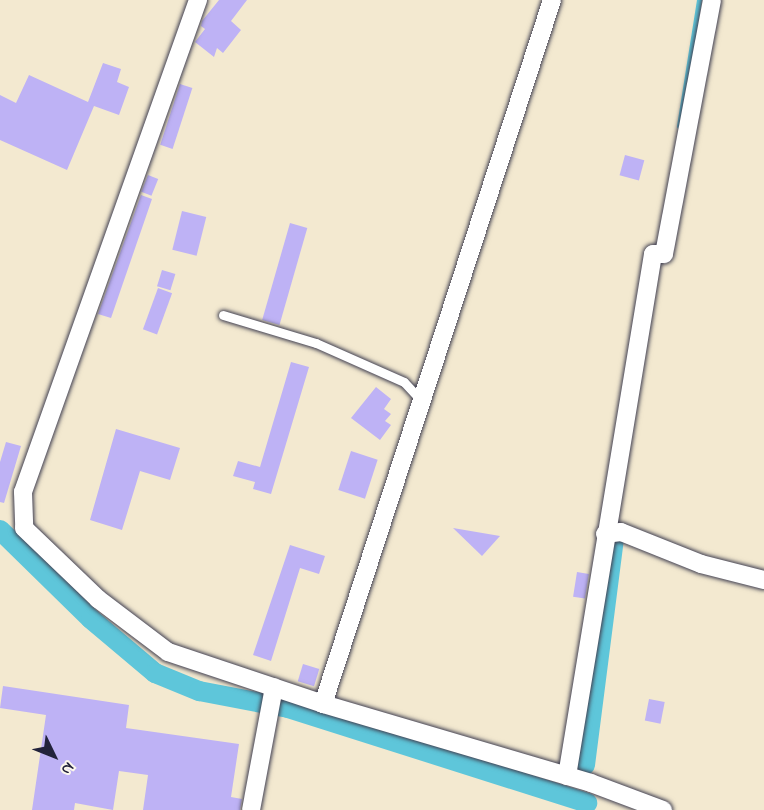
<!DOCTYPE html>
<style>
body{margin:0}
#map{position:relative;width:764px;height:810px;overflow:hidden;background:#f3e9d0;font-family:"Indie Flower",sans-serif}
div>[style]{position:absolute}
[style*='--x']{left:calc(var(--x)*1px);top:calc(var(--y)*1px);width:calc(var(--w)*1px);rotate:calc(var(--a)*1deg)}
.stream>*{height:5px;margin:-2.5px;padding:0 2.5px;transform-origin:2.5px;border-radius:2.5px;background:#5ec6da}
.canal>*{height:20px;margin:-10px;padding:0 10px;transform-origin:10px;border-radius:10px;background:#5ec6da}
.building>*{inset:0;background:#beb2f5;transform-origin:0 0}
.roads{filter:drop-shadow(0 0 2px #414051) drop-shadow(0 0 2px #414051)}
.service>*{height:9px;margin:-4.5px;padding:0 4.5px;transform-origin:4.5px;border-radius:4.5px;background:#fff}
.minor>*{height:18px;margin:-9px;padding:0 9px;transform-origin:9px;border-radius:9px;background:#fff}
span{translate:-50% -50%;white-space:nowrap;text-align:center;line-height:1.15;-webkit-text-stroke:6px #fbf7ec;paint-order:stroke}
.north{position:absolute;left:24px;top:726px;width:60px;height:60px;-webkit-text-stroke:4px #fbf7ec;paint-order:stroke;rotate:133deg;font-size:16px;font-weight:700;line-height:24px;text-align:center;color:#22223b}
.north::after{content:'';display:block;margin:auto;width:21px;height:27px;background:#22223b;clip-path:polygon(50% 0,100% 100%,50% 72%,0 100%)}
</style>
<div id="map">
<div class="stream">
<i style="--x:679;--y:126;--w:128;--a:-81"></i>
</div>
<div class="canal">
<i style="--x:0;--y:530;--w:127;--a:44.4"></i>
<i style="--x:91;--y:619;--w:84;--a:40.2"></i>
<i style="--x:155;--y:673;--w:48;--a:22.2"></i>
<i style="--x:199;--y:691;--w:91;--a:10.8"></i>
<i style="--x:288;--y:708;--w:314;--a:17.6"></i>
<i style="--x:585;--y:765;--w:228;--a:-82.7"></i>
</div>
<div class="building">
<i style="clip-path:polygon(219px 0,247px 0,231px 21px,241px 30px,223px 53px,217px 48px,214px 57px,195px 42px,205px 29px,201px 26px,202px 21px)"></i>
<i style="clip-path:polygon(103px 63px,121px 69px,117px 82px,129px 87px,119px 115px,94px 106px,67px 170px,0 140px,0 95px,16px 103px,29px 75px,88px 102px)"></i>
<i style="left:180px;top:84px;width:13px;height:64px;rotate:18deg"></i>
<i style="left:625px;top:155px;width:20px;height:21px;rotate:15deg"></i>
<i style="left:148px;top:175px;width:11px;height:18px;rotate:22deg"></i>
<i style="clip-path:polygon(141px 195px,152px 199px,111px 318px,98px 314px)"></i>
<i style="left:182px;top:211px;width:25px;height:40px;rotate:14deg"></i>
<i style="left:290px;top:223px;width:18px;height:101px;rotate:16deg"></i>
<i style="left:162px;top:270px;width:14px;height:17px;rotate:17deg"></i>
<i style="left:158px;top:288px;width:15px;height:44px;rotate:20deg"></i>
<i style="clip-path:polygon(291px 362px,309px 367px,271px 494px,253px 489px,255px 482px,233px 476px,238px 461px,260px 467px)"></i>
<i style="clip-path:polygon(376px 387px,391px 399px,384px 409px,391px 414px,385px 421px,391px 425px,380px 440px,351px 418px)"></i>
<i style="clip-path:polygon(116px 429px,180px 448px,170px 480px,140px 471px,122px 530px,90px 520px)"></i>
<i style="clip-path:polygon(6px 442px,21px 446px,4px 503px,0 502px,0 462px)"></i>
<i style="left:351px;top:451px;width:28px;height:41px;rotate:18deg"></i>
<i style="clip-path:polygon(453px 528px,500px 536px,482px 556px)"></i>
<i style="clip-path:polygon(290px 545px,325px 556px,319px 574px,300px 568px,271px 661px,253px 655px)"></i>
<i style="left:577px;top:572px;width:12px;height:25px;rotate:9deg"></i>
<i style="left:303px;top:664px;width:17px;height:18px;rotate:17deg"></i>
<i style="clip-path:polygon(3px 686px,129px 705px,126px 728px,239px 744px,231px 797px,242px 799px,240px 810px,143px 810px,148px 775px,119px 771px,113px 810px,75px 803px,74px 810px,32px 810px,46px 715px,0 708px)"></i>
<i style="left:649px;top:699px;width:16px;height:22px;rotate:11deg"></i>
</div>
<div class="roads">
<div class="service">
<i style="--x:223;--y:315;--w:97;--a:16.8"></i>
<i style="--x:316;--y:343;--w:96;--a:23.9"></i>
<i style="--x:404;--y:382;--w:26;--a:47"></i>
</div>
<div class="minor">
<i style="--x:198;--y:0;--w:522;--a:109.58"></i>
<i style="--x:23;--y:492;--w:36;--a:88"></i>
<i style="--x:24;--y:528;--w:103;--a:43.8"></i>
<i style="--x:98;--y:599;--w:88;--a:37.1"></i>
<i style="--x:168;--y:652;--w:163;--a:18.5"></i>
<i style="--x:323;--y:704;--w:279;--a:16.4"></i>
<i style="--x:591;--y:783;--w:77;--a:20.6"></i>
<i style="--x:605;--y:534;--w:16;--a:-7"></i>
<i style="--x:621;--y:532;--w:86;--a:21.8"></i>
<i style="--x:701;--y:564;--w:65;--a:14.3"></i>
<i style="--x:323;--y:704;--w:740;--a:-71.98"></i>
<i style="--x:567;--y:776;--w:529;--a:-80.64"></i>
<i style="--x:653;--y:254;--w:11;--a:0"></i>
<i style="--x:664;--y:254;--w:258;--a:-79.3"></i>
<i style="--x:251;--y:810;--w:125;--a:-79.4"></i>
</div>
</div>
<div class="north">N</div>
</div>
